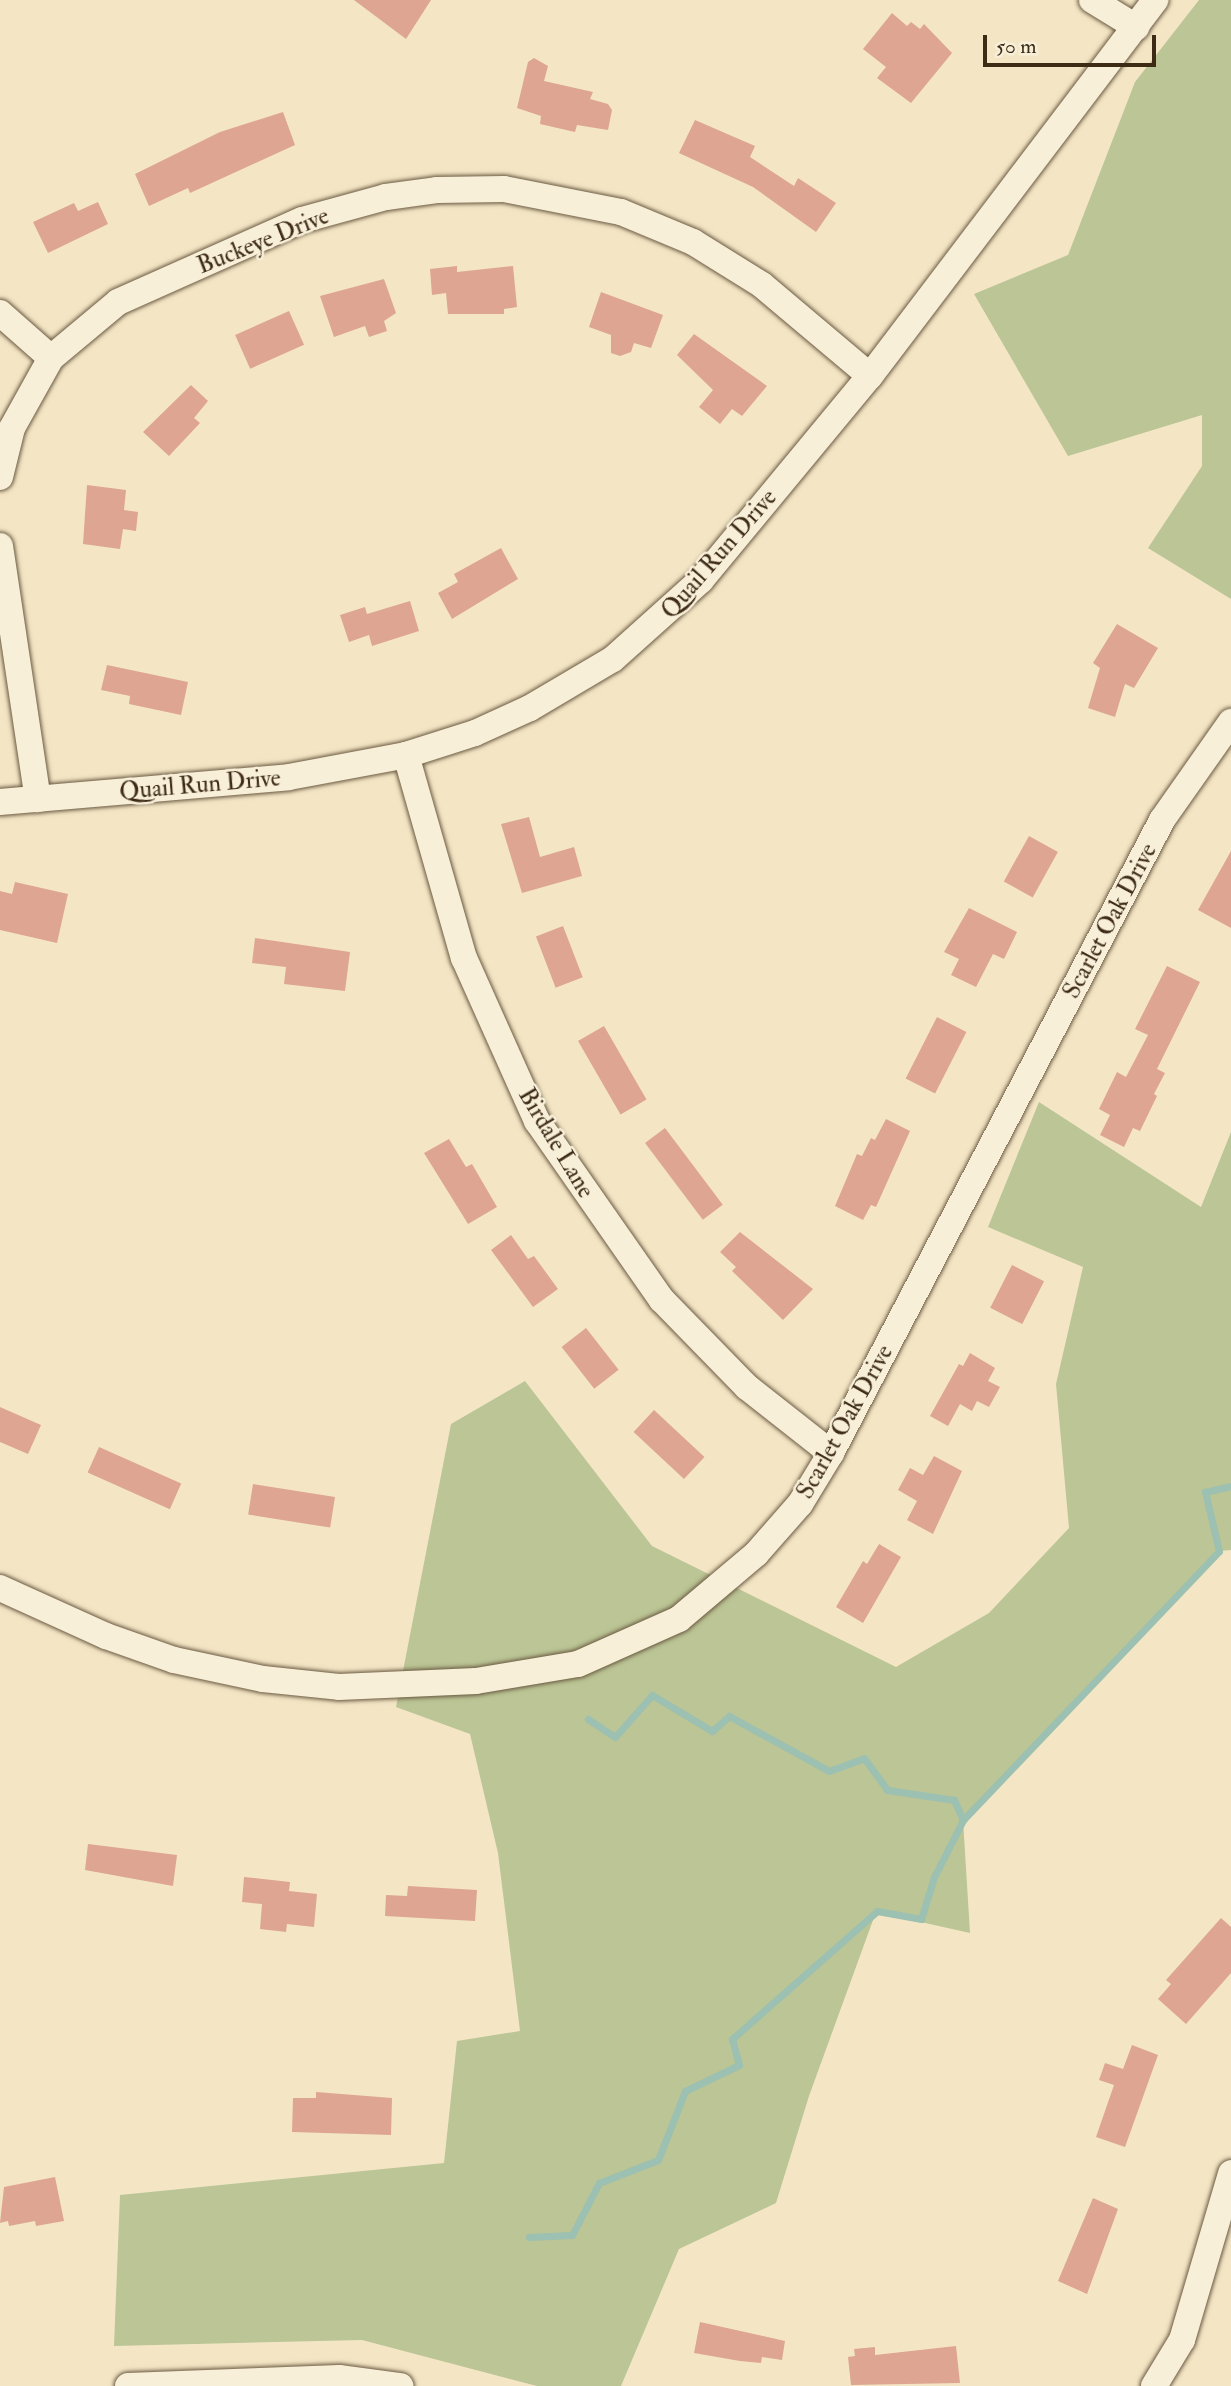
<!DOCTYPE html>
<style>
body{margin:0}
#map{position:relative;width:1231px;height:2386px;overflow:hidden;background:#f4e6c5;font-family:"IM FELL Double Pica",serif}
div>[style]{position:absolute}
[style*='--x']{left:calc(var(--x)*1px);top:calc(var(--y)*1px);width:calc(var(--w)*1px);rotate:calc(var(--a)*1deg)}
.green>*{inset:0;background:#bbc595}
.stream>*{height:7px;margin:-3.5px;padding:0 3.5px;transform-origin:3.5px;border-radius:3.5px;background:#9cc0b1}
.building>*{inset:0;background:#dda592;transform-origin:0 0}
.roads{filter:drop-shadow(0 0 2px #6b5a42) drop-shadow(0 0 2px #6b5a42)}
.street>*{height:26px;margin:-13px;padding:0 13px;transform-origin:13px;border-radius:13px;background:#f8efd9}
span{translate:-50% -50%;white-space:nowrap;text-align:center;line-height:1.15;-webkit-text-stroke:5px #f8efd9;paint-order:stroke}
.street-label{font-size:24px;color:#3d2b16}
.scale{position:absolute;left:983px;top:35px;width:173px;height:32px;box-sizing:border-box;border:4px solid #3d2b16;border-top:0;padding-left:9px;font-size:21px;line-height:24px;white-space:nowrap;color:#3d2b16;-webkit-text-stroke:5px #f8efd9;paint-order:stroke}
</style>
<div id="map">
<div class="green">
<i style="clip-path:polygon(1199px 0,1231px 0,1231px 599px,1148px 548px,1202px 466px,1202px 415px,1068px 456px,974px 294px,1068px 255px,1135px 82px)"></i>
<i style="clip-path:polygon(1039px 1102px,1201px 1207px,1231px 1132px,1231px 1550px,1219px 1551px,963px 1820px,970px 1933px,876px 1912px,809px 2096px,776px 2203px,679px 2249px,621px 2386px,537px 2386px,362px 2340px,114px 2346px,120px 2195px,444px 2163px,457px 2041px,520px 2031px,498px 1853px,470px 1734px,396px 1707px,451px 1424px,525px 1381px,652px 1546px,896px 1667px,989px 1613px,1069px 1528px,1056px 1384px,1083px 1267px,988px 1227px)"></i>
</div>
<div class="stream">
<i style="--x:588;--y:1719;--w:32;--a:34"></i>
<i style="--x:615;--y:1737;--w:56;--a:-48.6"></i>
<i style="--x:652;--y:1695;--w:70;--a:31"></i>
<i style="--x:712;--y:1731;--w:23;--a:-41"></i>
<i style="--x:729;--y:1716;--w:114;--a:28.8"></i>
<i style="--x:829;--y:1771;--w:37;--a:-20"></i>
<i style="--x:864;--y:1758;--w:39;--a:54"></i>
<i style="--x:887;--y:1790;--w:68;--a:8.5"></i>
<i style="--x:954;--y:1800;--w:22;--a:66"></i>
<i style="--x:529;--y:2237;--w:43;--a:-2.7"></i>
<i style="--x:572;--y:2235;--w:59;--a:-62.6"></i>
<i style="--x:599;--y:2183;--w:63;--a:-21.3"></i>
<i style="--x:658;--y:2160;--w:74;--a:-68.6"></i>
<i style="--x:685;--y:2091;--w:60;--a:-25.7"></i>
<i style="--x:739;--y:2065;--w:27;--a:-105"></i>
<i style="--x:732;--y:2039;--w:193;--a:-41.4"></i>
<i style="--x:877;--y:1911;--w:45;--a:10.3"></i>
<i style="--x:921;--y:1919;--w:44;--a:-72.8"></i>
<i style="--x:934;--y:1877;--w:64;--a:-63"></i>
<i style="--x:963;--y:1820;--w:371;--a:-46.4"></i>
<i style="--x:1219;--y:1551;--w:61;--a:-103.3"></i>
<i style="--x:1205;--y:1492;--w:27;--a:-13"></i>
</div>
<div class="building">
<i style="clip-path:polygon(354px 0,431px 0,406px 39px)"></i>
<i style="clip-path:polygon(892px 13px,907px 26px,911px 22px,920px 29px,924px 24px,952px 53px,911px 103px,877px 78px,886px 67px,863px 49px)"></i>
<i style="clip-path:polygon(534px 58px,548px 66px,544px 81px,593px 92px,590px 99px,608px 104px,612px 110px,608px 130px,577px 125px,575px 132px,540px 124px,541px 116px,517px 108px,528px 62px)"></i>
<i style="clip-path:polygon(283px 112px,295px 145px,190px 193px,188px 188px,149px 206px,135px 174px,220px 132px)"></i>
<i style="clip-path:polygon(695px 120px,755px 146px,750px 157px,794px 186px,798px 178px,836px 203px,816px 232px,753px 187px,679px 153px)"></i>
<i style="clip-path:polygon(98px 202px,108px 224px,48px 253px,33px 222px,74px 203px,78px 211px)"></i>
<i style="clip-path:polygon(457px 266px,457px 272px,513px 266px,517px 307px,504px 309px,504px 314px,448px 314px,446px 293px,432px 295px,430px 269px)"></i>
<i style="clip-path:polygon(384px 279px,396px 313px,384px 321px,387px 331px,369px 337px,365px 326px,334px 337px,320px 296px)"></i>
<i style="clip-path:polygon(601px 292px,663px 315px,651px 348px,634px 343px,631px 352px,620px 356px,611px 353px,611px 335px,589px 327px)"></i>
<i style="left:289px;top:311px;width:37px;height:59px;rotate:66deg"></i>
<i style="clip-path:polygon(694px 334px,767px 386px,742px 416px,732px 409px,720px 424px,699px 407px,713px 390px,677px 355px)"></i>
<i style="clip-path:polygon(191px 385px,208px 401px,194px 418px,200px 423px,169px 456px,143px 432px)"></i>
<i style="clip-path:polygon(87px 485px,126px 490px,124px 510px,138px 512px,136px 531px,123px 529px,120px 549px,83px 544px)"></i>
<i style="clip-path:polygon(501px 548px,518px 579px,452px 619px,438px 593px,458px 582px,454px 574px)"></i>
<i style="clip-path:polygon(410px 601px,419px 631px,372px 646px,369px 635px,349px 642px,340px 615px,365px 607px,367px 614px)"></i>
<i style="clip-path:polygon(1117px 624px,1158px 648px,1134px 688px,1125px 684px,1115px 717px,1088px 708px,1100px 668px,1093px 663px)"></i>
<i style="clip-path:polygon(107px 665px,188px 682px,181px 715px,129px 704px,130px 696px,101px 690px)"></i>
<i style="clip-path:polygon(529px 817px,540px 857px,574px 847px,582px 876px,522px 893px,501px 824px)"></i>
<i style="left:1029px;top:836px;width:33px;height:52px;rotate:29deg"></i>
<i style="clip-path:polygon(1231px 851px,1231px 928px,1198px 910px)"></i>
<i style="clip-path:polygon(15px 882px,68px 894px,57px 943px,0 930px,0 891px,12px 894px)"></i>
<i style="clip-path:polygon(969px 908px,1017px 932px,1004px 959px,993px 954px,976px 987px,951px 975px,959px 959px,944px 952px)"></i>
<i style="left:563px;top:926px;width:55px;height:29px;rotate:69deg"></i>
<i style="clip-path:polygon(255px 938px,350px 952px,345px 991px,284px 984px,286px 967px,252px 963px)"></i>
<i style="clip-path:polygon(1167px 966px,1200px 982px,1157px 1069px,1165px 1073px,1154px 1094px,1157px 1096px,1140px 1131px,1133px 1128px,1124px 1147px,1100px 1135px,1110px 1115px,1099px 1109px,1117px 1072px,1126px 1077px,1148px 1035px,1135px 1029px)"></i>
<i style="left:937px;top:1017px;width:33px;height:69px;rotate:27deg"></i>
<i style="left:604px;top:1026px;width:85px;height:30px;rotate:60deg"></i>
<i style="clip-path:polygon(886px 1119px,910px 1131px,876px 1207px,871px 1205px,863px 1220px,835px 1206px,857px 1154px,862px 1156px,871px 1138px,875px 1140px)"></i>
<i style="left:665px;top:1128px;width:96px;height:25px;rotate:53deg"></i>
<i style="clip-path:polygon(449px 1139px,466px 1167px,472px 1164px,497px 1207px,468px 1224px,424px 1153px)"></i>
<i style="clip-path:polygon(740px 1232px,813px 1289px,783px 1320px,732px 1271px,736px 1267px,720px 1252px)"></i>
<i style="clip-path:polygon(511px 1235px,528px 1259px,534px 1256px,558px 1289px,533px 1307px,491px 1250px)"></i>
<i style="left:1012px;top:1265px;width:36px;height:48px;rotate:27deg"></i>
<i style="left:586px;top:1328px;width:53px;height:31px;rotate:52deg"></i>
<i style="clip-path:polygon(970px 1353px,995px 1368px,988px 1381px,1000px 1387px,989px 1407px,977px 1401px,972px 1411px,960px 1404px,948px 1426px,930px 1416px,959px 1364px,963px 1366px)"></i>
<i style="clip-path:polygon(0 1407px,41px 1425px,28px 1454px,0 1442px)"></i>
<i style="left:654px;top:1410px;width:69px;height:30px;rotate:43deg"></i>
<i style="left:99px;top:1447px;width:90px;height:28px;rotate:24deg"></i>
<i style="clip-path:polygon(934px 1456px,962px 1471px,933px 1534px,907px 1520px,917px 1501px,898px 1490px,910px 1468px,923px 1475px)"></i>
<i style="left:253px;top:1484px;width:83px;height:31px;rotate:9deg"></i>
<i style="clip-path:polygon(879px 1544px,901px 1557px,863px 1623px,836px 1607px,863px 1561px,867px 1564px)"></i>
<i style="clip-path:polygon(88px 1844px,177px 1855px,173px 1886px,85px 1870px)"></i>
<i style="clip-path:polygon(244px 1877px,290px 1882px,289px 1891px,317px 1894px,314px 1927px,287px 1924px,286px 1932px,260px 1929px,262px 1904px,242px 1902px)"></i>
<i style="clip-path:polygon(408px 1886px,477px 1890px,475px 1921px,385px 1916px,386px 1895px,407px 1896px)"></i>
<i style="clip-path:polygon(1221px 1918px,1231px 1927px,1231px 1973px,1186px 2024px,1158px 1999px,1171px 1984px,1166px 1980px)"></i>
<i style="clip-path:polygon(1132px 2045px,1158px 2055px,1125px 2147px,1096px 2137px,1114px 2085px,1099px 2080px,1105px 2063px,1123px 2069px)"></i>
<i style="clip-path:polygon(316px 2092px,392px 2098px,391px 2135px,292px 2132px,293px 2098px,316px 2098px)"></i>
<i style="clip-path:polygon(55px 2177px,64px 2221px,36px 2226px,35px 2221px,9px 2226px,8px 2221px,0 2223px,4px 2187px)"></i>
<i style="clip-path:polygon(1093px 2198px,1118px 2209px,1087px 2294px,1058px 2281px)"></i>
<i style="clip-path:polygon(700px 2322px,785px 2341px,782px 2360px,762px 2357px,761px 2363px,740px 2361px,694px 2353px)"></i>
<i style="clip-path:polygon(956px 2346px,960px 2383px,851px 2385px,848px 2357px,855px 2356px,854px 2349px,875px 2347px,875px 2355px)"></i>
</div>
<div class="roads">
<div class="street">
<i style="--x:1092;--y:0;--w:52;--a:31.5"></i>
<i style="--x:0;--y:313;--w:68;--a:41.4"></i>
<i style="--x:0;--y:477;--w:50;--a:-76.2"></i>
<i style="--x:12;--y:428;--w:80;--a:-60.9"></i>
<i style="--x:51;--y:358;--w:87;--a:-39.9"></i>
<i style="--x:118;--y:302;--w:201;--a:-24"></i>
<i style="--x:302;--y:220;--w:87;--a:-15.3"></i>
<i style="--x:386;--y:197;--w:51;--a:-7.8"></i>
<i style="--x:437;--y:190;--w:67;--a:-0.9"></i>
<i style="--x:504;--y:189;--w:119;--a:11.1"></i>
<i style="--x:621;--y:212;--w:78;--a:22.6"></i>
<i style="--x:693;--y:242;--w:81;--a:31.9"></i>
<i style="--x:762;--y:285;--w:141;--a:40.1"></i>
<i style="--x:0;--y:546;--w:256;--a:81.5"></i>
<i style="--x:406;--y:755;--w:211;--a:74.1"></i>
<i style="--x:464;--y:958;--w:179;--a:65.9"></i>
<i style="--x:537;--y:1121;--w:218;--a:55.1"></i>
<i style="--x:662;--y:1300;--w:122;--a:45.7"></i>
<i style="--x:747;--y:1387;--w:107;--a:38.2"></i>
<i style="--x:0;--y:802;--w:290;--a:-4.9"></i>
<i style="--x:289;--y:777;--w:119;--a:-10.6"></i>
<i style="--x:406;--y:755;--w:72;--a:-17.7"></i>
<i style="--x:475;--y:733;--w:60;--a:-24.4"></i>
<i style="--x:530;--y:708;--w:96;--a:-30.6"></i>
<i style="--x:613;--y:659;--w:118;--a:-41.9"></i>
<i style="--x:701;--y:580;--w:265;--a:-50.4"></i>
<i style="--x:870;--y:376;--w:472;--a:-52.8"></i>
<i style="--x:0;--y:1588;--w:116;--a:24.4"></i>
<i style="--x:106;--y:1636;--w:72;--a:19.4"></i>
<i style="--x:174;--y:1660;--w:91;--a:12.1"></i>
<i style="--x:263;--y:1679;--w:76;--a:6"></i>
<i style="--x:339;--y:1687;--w:137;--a:-2.5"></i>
<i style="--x:476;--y:1681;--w:103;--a:-9.5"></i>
<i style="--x:578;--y:1664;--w:111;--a:-24"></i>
<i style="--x:679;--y:1619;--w:101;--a:-40.2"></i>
<i style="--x:756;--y:1554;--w:67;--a:-48.7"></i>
<i style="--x:800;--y:1504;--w:60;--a:-58.7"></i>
<i style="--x:831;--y:1453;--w:714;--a:-62.39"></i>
<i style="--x:1162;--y:820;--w:120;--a:-54.9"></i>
<i style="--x:128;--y:2386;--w:211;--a:-2.2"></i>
<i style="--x:339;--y:2378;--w:62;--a:7.5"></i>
<i style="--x:1154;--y:2386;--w:54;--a:-58.7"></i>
<i style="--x:1182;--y:2340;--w:174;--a:-73.6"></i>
</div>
</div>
<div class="street-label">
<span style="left:263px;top:241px;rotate:-22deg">Buckeye Drive</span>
<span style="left:719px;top:554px;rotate:-49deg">Quail Run Drive</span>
<span style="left:200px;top:785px;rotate:-5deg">Quail Run Drive</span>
<span style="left:1110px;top:921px;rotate:-62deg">Scarlet Oak Drive</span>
<span style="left:556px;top:1143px;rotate:59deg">Birdale Lane</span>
<span style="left:845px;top:1422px;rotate:-61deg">Scarlet Oak Drive</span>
</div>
<div class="scale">50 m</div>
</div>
